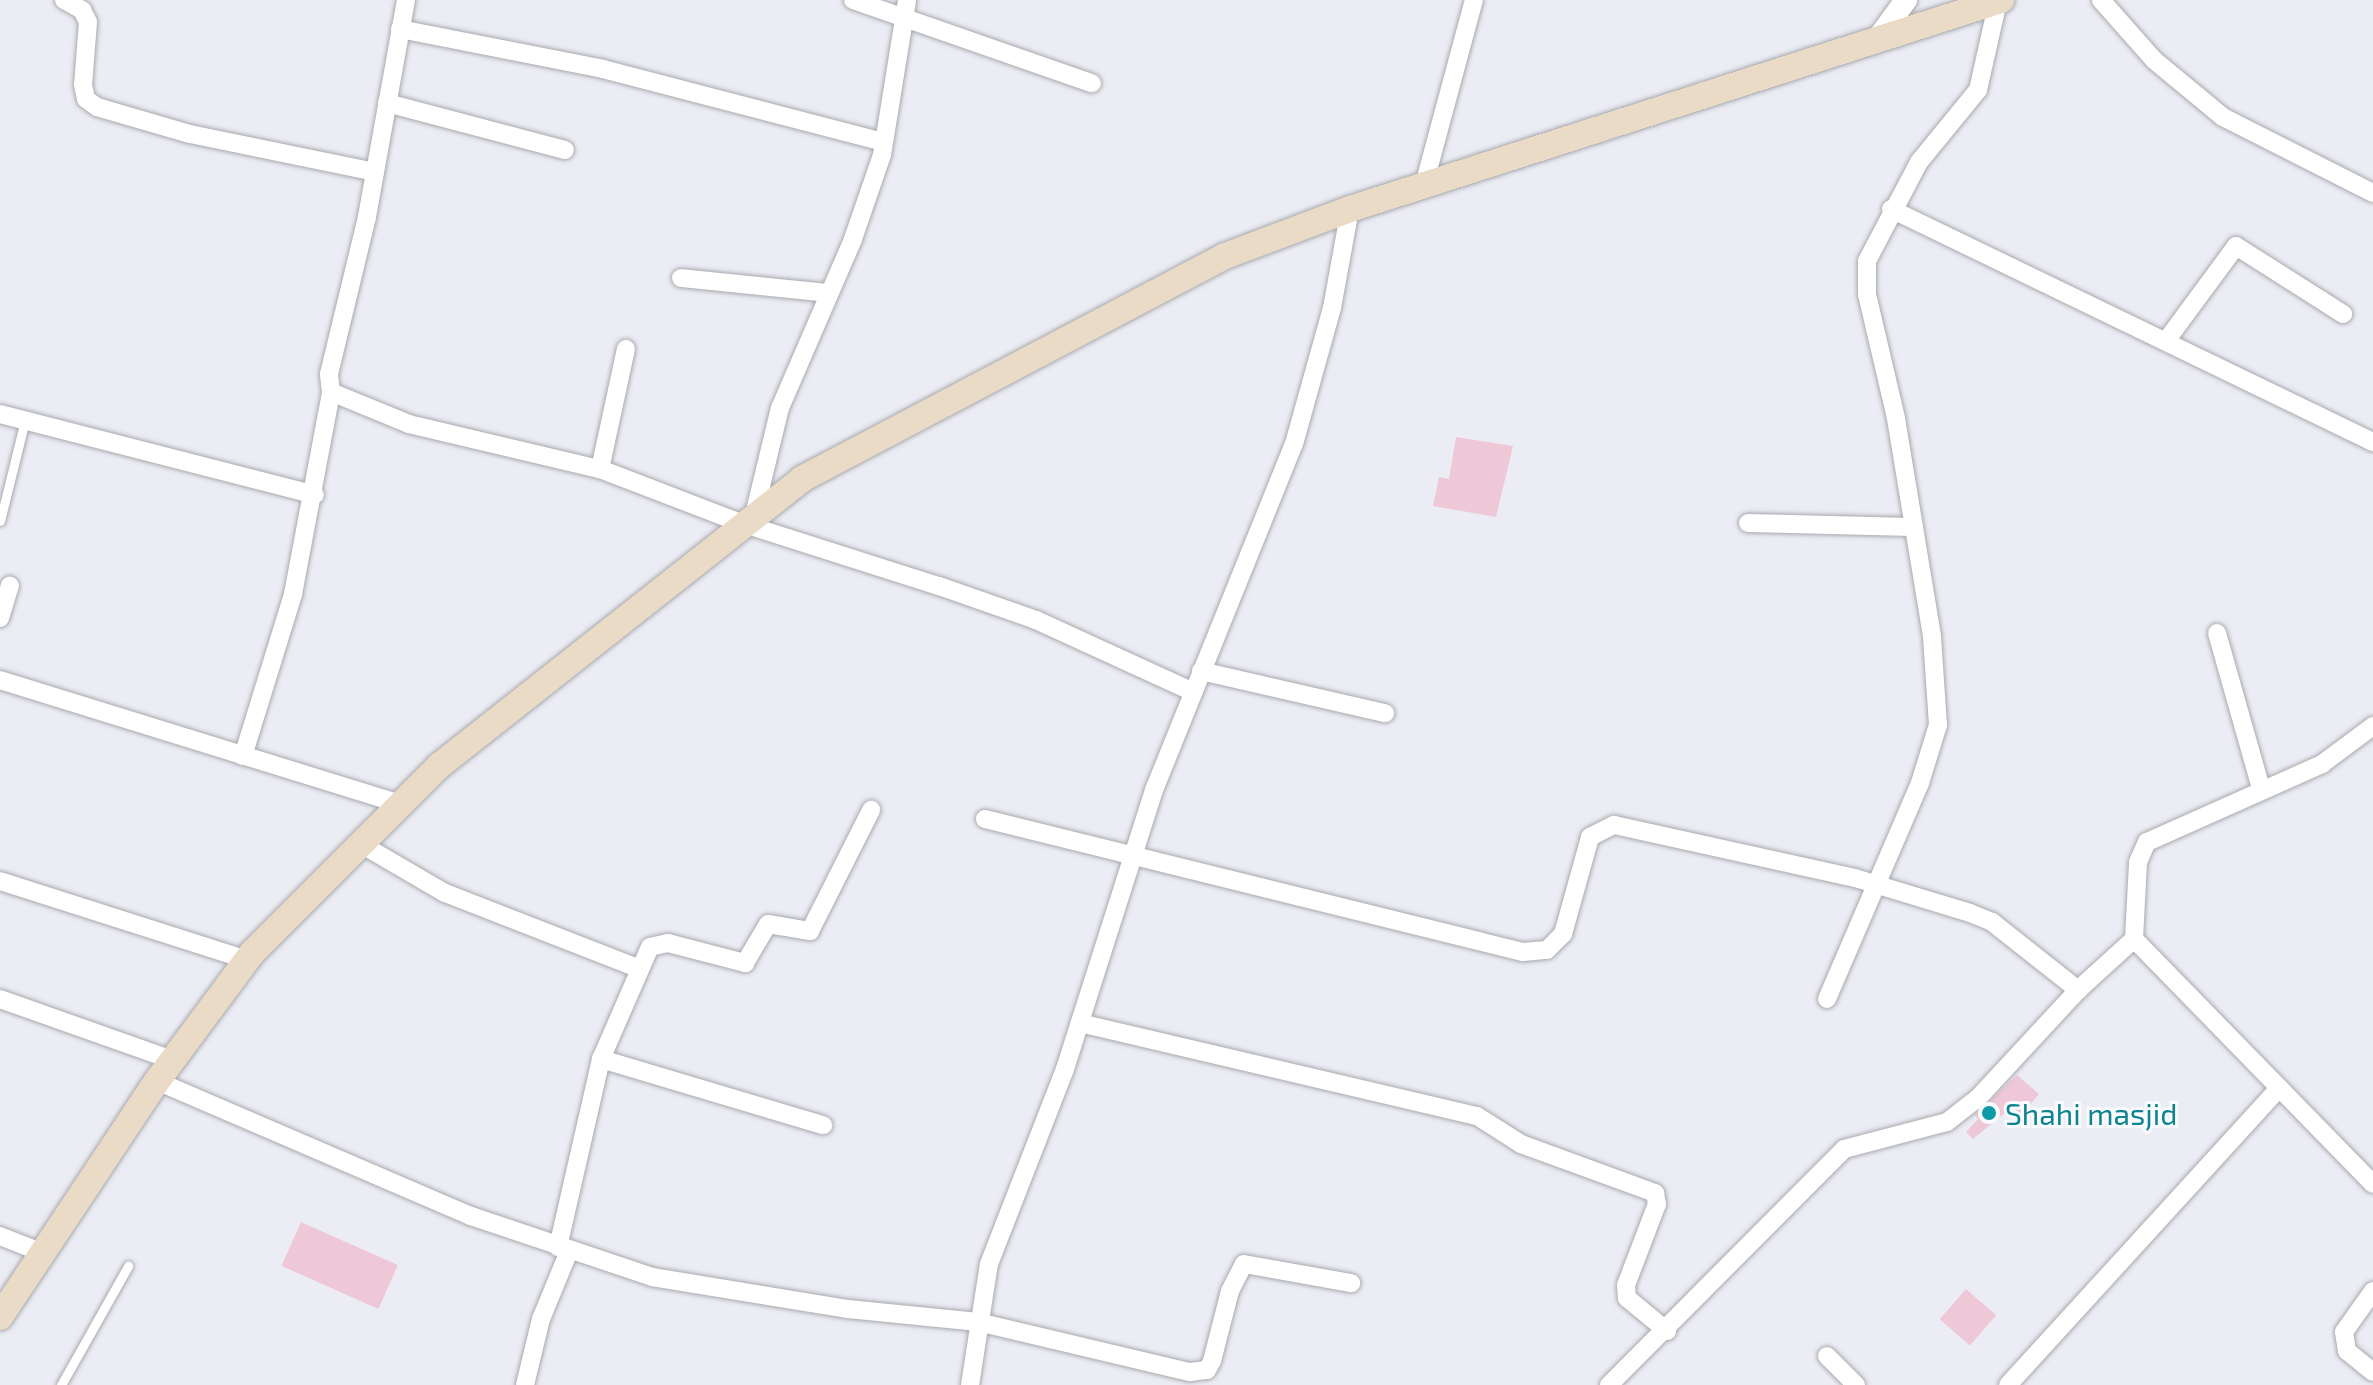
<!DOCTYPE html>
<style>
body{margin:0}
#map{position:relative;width:2373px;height:1385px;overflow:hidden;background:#ecedf4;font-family:"Exo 2",sans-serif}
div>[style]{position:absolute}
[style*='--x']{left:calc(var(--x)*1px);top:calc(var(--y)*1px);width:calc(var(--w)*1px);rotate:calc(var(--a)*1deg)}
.building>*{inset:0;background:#efc8d8;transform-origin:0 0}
.roads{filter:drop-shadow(0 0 2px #a8a9af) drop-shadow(0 0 2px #a8a9af)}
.service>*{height:9px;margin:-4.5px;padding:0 4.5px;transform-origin:4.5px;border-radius:4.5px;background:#fff}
.minor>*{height:18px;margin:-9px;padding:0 9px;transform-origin:9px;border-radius:9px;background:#fff}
.tertiary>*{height:22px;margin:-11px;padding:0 11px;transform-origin:11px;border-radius:11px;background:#fff}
.secondary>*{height:26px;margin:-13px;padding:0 13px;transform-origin:13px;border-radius:13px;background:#e9dbc5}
.dots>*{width:22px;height:22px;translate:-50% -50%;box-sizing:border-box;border:4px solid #fafbff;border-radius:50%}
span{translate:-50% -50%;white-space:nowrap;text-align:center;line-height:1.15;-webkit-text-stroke:6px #fafbff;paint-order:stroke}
.culture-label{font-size:30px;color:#0d838f}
.left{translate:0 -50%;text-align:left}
</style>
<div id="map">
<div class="building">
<i style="clip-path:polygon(1456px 437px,1513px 446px,1496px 517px,1433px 506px,1439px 477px,1449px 479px)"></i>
<i style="clip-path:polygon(2017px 1075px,2039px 1094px,2021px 1115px,2012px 1107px,1973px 1139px,1966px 1132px,1978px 1119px,1975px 1115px)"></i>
<i style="left:301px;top:1222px;width:106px;height:48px;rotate:24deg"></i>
<i style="left:1966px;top:1289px;width:40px;height:40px;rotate:41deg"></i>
</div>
<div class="roads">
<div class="service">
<i style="--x:0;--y:521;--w:104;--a:-76.1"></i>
<i style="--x:61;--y:1385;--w:137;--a:-60.6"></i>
</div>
<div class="minor">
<i style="--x:64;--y:0;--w:21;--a:29"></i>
<i style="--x:82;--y:10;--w:13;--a:63"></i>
<i style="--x:88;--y:22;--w:63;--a:94.5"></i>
<i style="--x:83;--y:85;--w:14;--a:78"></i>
<i style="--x:86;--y:99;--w:14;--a:36"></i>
<i style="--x:97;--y:107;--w:97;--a:16.2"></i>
<i style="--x:190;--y:134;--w:189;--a:11.6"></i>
<i style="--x:406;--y:0;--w:220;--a:100.2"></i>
<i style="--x:367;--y:217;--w:162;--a:103.6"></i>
<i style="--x:329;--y:374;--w:18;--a:84"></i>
<i style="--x:331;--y:392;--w:84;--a:22.3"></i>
<i style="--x:409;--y:424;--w:196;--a:13.3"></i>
<i style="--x:600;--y:469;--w:151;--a:21"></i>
<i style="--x:741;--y:523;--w:208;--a:17.7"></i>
<i style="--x:939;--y:586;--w:103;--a:19.3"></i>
<i style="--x:1036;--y:620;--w:173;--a:24.6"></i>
<i style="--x:853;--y:0;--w:253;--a:19.2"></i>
<i style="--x:2101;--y:0;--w:80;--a:48.5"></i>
<i style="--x:2154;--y:60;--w:89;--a:39.6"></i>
<i style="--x:2223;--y:117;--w:168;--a:26.9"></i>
<i style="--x:400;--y:29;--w:207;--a:11.1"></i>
<i style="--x:603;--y:69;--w:289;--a:14.6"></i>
<i style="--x:387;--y:103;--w:184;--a:14.8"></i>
<i style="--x:1424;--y:185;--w:192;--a:-74.9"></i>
<i style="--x:1891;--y:209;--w:535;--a:25.8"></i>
<i style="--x:681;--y:278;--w:148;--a:5.8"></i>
<i style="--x:2166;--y:341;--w:118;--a:-53.6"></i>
<i style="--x:2236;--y:246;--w:127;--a:32.4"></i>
<i style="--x:0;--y:414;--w:325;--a:14.4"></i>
<i style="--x:600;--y:469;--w:123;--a:-77.8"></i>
<i style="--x:755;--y:511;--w:106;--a:-76.4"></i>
<i style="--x:780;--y:408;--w:184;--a:-66.6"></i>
<i style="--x:853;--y:239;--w:89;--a:-71"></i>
<i style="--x:882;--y:155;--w:157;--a:-80.8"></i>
<i style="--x:1748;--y:523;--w:166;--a:1.4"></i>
<i style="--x:0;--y:618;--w:34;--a:-73"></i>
<i style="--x:2217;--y:633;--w:162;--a:74.2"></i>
<i style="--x:1201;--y:671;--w:189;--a:12.9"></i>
<i style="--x:0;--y:680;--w:419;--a:17.2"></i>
<i style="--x:243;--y:756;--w:170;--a:-72.8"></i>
<i style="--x:293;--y:594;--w:206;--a:-79.3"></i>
<i style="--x:985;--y:819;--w:554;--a:13.89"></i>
<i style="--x:1523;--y:952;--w:24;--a:-5"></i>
<i style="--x:1547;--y:950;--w:23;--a:-45"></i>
<i style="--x:1563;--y:934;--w:101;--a:-74.4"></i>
<i style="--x:1590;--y:837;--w:27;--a:-27"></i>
<i style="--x:1614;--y:825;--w:247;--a:12.4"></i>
<i style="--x:1855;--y:878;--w:120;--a:16.9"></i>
<i style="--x:1970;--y:913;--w:24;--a:22"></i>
<i style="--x:1992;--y:922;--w:110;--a:38.3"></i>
<i style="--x:361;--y:844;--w:97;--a:30.3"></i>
<i style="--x:445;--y:893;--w:209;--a:21.3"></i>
<i style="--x:0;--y:881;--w:259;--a:17.7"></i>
<i style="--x:2134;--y:939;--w:342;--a:45.7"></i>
<i style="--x:0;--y:999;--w:182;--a:19.5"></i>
<i style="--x:1827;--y:999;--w:235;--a:-66.7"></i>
<i style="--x:1920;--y:783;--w:61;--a:-72.8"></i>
<i style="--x:1938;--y:725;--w:89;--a:-93.9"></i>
<i style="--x:1932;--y:636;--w:221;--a:-99.4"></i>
<i style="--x:1896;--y:418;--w:127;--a:-103.2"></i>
<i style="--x:1867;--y:294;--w:33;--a:-90"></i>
<i style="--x:1867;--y:261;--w:112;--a:-62.3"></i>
<i style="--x:1919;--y:162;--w:93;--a:-50.7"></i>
<i style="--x:1978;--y:90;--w:91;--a:-77.3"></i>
<i style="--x:1080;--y:1023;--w:408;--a:13.2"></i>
<i style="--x:1477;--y:1116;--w:52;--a:32.5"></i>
<i style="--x:1521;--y:1144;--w:143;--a:20.1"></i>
<i style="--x:1655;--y:1193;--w:11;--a:80"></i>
<i style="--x:1657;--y:1204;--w:87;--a:110.9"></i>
<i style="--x:1626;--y:1285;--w:13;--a:86"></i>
<i style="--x:1627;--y:1298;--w:52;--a:39.5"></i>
<i style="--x:601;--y:1059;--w:232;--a:16.6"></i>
<i style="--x:157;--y:1081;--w:342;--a:23.3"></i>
<i style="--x:471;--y:1216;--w:191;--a:18.6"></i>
<i style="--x:652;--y:1277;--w:199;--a:9.3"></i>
<i style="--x:848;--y:1309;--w:131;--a:5.7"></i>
<i style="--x:978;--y:1322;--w:218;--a:13.3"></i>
<i style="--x:1190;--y:1372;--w:17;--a:-7"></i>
<i style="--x:1207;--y:1370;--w:10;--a:-61"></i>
<i style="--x:1212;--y:1361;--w:72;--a:-75.6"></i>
<i style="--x:1230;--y:1291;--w:30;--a:-63"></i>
<i style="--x:1244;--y:1264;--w:109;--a:10.1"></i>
<i style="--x:0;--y:1236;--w:46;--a:21.6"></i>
<i style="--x:558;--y:1247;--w:193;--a:-77.1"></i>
<i style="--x:601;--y:1059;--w:122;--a:-66.4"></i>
<i style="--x:650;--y:947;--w:18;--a:-13"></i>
<i style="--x:668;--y:943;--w:80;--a:14.6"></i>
<i style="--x:745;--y:963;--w:45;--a:-59.5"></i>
<i style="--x:768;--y:924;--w:43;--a:9.5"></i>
<i style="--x:810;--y:931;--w:136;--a:-63.2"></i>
<i style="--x:2373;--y:1291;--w:50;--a:125.3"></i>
<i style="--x:2344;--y:1332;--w:19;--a:81"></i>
<i style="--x:2347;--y:1351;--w:33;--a:39"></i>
<i style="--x:1827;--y:1356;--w:41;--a:45"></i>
<i style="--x:525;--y:1385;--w:68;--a:-76.4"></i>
<i style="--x:541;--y:1319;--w:74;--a:-67.6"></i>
<i style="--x:970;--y:1385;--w:122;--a:-81.1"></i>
<i style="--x:989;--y:1264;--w:209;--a:-68.7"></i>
<i style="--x:1065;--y:1069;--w:293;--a:-72.3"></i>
<i style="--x:1154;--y:790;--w:373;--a:-68"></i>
<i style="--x:1294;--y:444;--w:141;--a:-74.4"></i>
<i style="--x:1332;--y:308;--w:101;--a:-79.7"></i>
<i style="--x:1609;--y:1385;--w:333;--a:-45.1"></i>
<i style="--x:1844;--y:1149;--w:106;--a:-14.7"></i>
<i style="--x:1947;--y:1122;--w:39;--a:-38"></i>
<i style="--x:1978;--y:1098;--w:147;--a:-47.2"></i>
<i style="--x:2078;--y:990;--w:76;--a:-42.3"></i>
<i style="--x:2134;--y:939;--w:77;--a:-87"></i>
<i style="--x:2138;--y:862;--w:22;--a:-66"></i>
<i style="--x:2147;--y:842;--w:192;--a:-24"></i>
<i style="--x:2322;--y:764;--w:64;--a:-36.7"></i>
<i style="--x:2008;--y:1385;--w:402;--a:-47.6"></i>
</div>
<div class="tertiary">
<i style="--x:1879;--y:37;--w:46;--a:-53.9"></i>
</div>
<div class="secondary">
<i style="--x:0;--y:1317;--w:283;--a:-56.4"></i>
<i style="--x:157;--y:1081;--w:159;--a:-53.4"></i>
<i style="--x:252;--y:953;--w:264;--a:-45"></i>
<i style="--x:439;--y:766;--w:463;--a:-38.3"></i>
<i style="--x:802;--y:479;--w:478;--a:-27.8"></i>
<i style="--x:1225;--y:256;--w:134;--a:-20.6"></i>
<i style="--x:1350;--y:209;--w:684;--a:-17.8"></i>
</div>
</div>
<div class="dots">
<i style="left:1989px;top:1113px;background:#0f9aa8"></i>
</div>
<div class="culture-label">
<span class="left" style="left:2005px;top:1113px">Shahi masjid</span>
</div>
</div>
